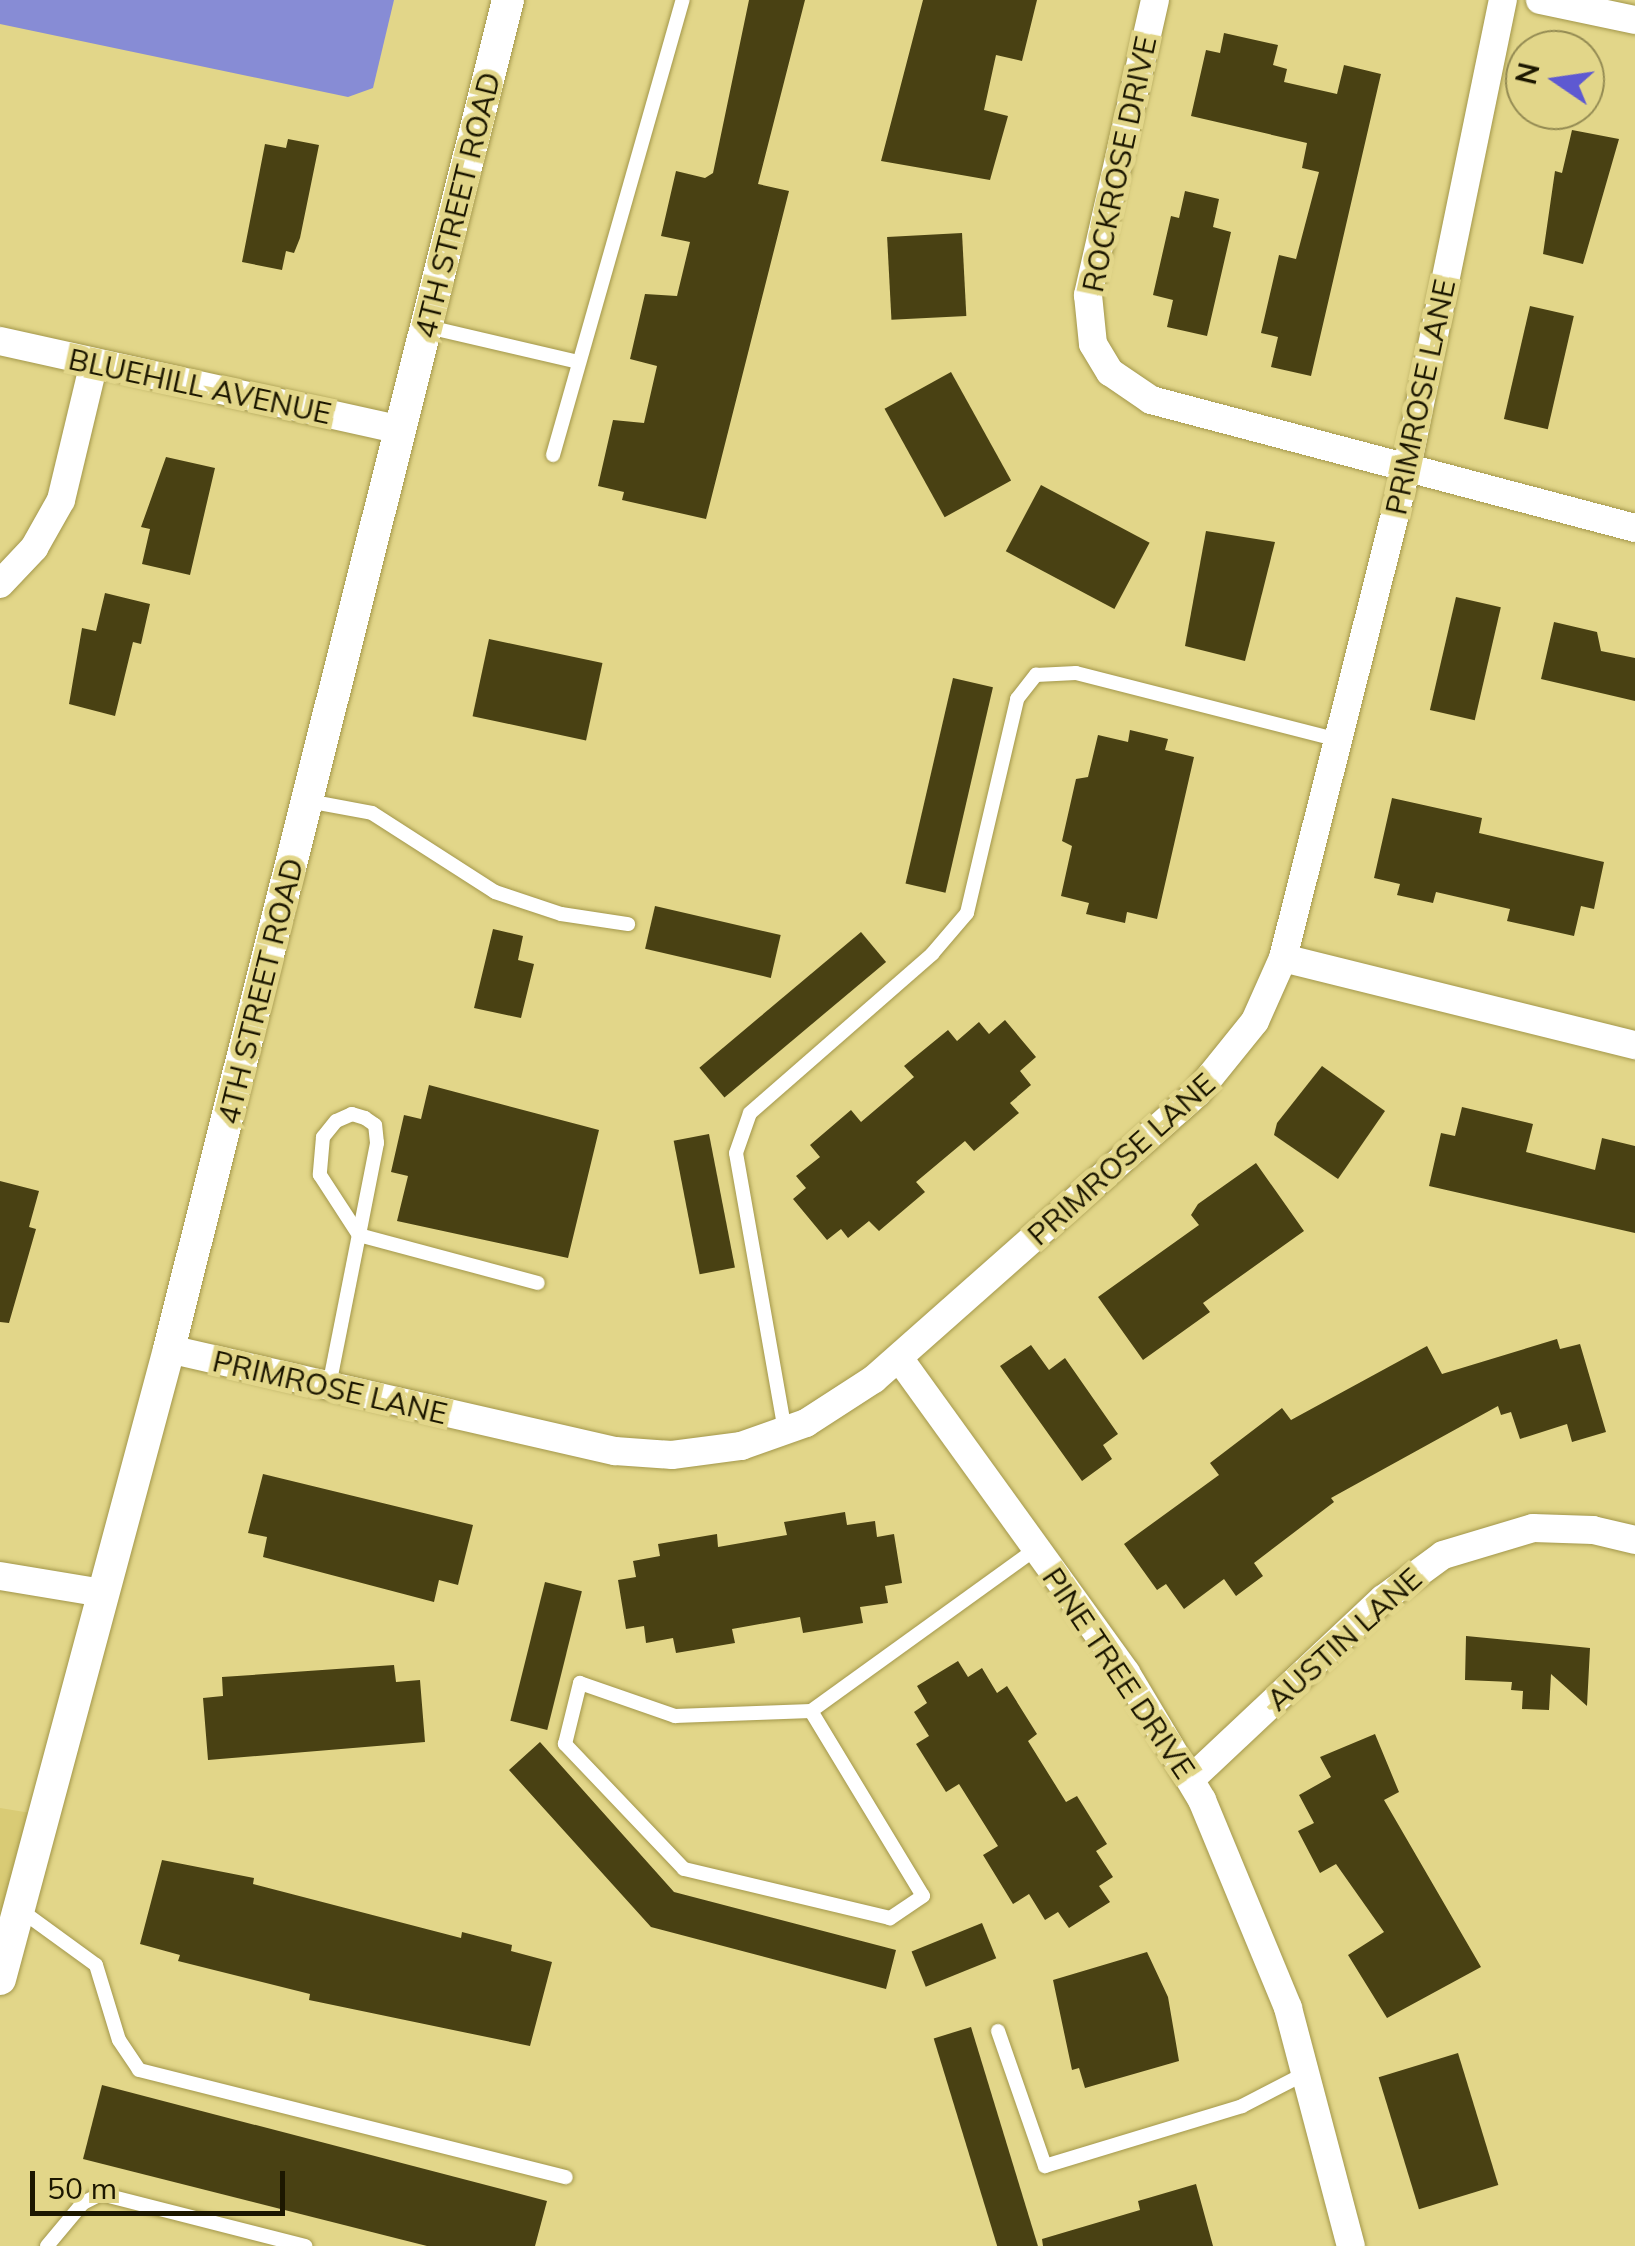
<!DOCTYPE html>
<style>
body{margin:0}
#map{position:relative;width:1635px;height:2246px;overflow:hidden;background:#e2d689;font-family:Mulish,sans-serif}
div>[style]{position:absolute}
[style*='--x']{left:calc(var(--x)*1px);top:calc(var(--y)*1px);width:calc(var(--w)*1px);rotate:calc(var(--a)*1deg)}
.built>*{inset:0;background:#d9cb75}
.water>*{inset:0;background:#878cd5}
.building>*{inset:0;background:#494113;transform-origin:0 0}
.roads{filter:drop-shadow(0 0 2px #a3974b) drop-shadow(0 0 2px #a3974b)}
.service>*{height:14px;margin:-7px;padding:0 7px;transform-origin:7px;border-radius:7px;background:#fff}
.minor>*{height:28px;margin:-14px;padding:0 14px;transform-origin:14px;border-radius:14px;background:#fff}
.tertiary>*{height:32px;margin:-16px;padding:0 16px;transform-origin:16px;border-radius:16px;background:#fff}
span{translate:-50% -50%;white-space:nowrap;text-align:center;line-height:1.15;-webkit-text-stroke:10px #e2d689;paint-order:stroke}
.street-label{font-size:30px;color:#1c1700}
.north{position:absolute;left:1505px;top:30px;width:100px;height:100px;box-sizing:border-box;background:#e2d689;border:2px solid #938a52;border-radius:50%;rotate:283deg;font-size:28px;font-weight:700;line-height:40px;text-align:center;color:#1c1700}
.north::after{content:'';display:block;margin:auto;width:35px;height:45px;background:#5e59d1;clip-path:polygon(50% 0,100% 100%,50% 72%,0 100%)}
.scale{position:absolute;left:30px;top:2171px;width:255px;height:45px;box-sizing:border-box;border:5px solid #1c1700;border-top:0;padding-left:12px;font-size:30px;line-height:35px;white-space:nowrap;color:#1c1700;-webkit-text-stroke:8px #e2d689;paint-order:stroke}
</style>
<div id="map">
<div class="built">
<i style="clip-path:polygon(0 1808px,43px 1815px,0 1968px)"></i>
</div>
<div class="water">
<i style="clip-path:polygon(0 0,394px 0,373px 88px,348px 97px,0 24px)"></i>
</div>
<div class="building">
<i style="clip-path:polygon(749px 0,805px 0,758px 184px,789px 191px,706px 519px,622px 500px,624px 492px,598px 486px,613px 420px,644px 423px,657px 366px,630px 359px,645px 294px,677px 296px,690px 242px,661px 236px,676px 171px,705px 178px,713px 173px)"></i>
<i style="clip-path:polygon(923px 0,1037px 0,1022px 61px,996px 55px,984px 110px,1008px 116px,990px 180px,881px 161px)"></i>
<i style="clip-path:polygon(1224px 33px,1278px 45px,1273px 65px,1287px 69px,1284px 82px,1337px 94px,1344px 65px,1381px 74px,1311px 376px,1271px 367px,1278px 337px,1261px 333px,1279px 255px,1296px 259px,1319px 172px,1302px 168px,1307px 143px,1191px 116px,1206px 50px,1220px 53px)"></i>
<i style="clip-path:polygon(1572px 130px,1619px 139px,1583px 264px,1543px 254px,1555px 171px,1562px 173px)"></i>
<i style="clip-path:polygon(288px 139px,319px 145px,300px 238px,294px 253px,286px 251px,282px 270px,242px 262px,265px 144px,286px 148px)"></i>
<i style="clip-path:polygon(1185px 191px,1219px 199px,1213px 227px,1231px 232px,1207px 336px,1167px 327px,1173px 300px,1153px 295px,1171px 216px,1179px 218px)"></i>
<i style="left:962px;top:233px;width:83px;height:75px;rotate:87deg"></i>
<i style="left:1530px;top:306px;width:45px;height:116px;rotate:13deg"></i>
<i style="left:951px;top:372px;width:124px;height:76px;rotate:61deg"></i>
<i style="clip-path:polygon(166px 457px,215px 468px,190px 575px,142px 564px,150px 529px,141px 527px)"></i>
<i style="left:1041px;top:485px;width:123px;height:75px;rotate:28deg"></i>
<i style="clip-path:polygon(1206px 531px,1275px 542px,1245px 661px,1185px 646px)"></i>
<i style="clip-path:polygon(105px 593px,150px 604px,141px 644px,133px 642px,115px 716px,69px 704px,82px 628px,96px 631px)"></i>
<i style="left:1456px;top:597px;width:46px;height:116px;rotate:13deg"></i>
<i style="clip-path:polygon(1554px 622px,1597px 632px,1601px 651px,1635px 658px,1635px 701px,1541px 679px)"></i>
<i style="left:489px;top:639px;width:116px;height:79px;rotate:12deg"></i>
<i style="left:953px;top:678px;width:41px;height:211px;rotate:13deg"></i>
<i style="clip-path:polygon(1130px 730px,1168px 739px,1165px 750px,1194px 757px,1157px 919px,1127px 912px,1125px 923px,1086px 914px,1089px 903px,1061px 896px,1072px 846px,1062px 841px,1076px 779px,1088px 777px,1098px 735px,1128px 742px)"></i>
<i style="clip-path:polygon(1392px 798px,1482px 818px,1479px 833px,1604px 862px,1594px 909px,1581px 906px,1574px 936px,1507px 921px,1510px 909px,1436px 892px,1433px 903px,1397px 895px,1400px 884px,1374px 878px)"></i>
<i style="left:655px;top:906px;width:129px;height:44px;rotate:13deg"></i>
<i style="clip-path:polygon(493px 929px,523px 936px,518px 960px,534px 964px,521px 1018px,474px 1008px)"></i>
<i style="left:861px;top:932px;width:39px;height:211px;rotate:50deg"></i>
<i style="clip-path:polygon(1005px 1020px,1036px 1057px,1020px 1071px,1031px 1085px,1010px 1103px,1019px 1113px,974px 1151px,965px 1141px,916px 1182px,925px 1192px,879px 1231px,869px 1221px,848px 1238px,841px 1229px,827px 1240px,793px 1199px,806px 1188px,796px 1176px,820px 1157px,810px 1145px,851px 1110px,861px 1122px,914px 1077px,904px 1066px,948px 1030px,957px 1041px,979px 1022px,989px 1034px)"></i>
<i style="clip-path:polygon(1322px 1066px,1385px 1111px,1338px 1179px,1274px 1135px,1277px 1123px)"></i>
<i style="clip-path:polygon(429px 1085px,599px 1130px,568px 1258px,397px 1221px,408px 1176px,391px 1172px,404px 1115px,421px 1119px)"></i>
<i style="clip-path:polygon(1462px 1107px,1533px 1124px,1526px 1152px,1595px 1170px,1602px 1138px,1635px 1146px,1635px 1233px,1429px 1186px,1441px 1133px,1455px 1136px)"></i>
<i style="left:709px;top:1134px;width:136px;height:36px;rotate:79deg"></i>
<i style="clip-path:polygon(1256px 1163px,1304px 1231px,1203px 1303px,1210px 1312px,1143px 1360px,1098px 1297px,1199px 1225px,1191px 1215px,1198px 1204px)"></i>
<i style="clip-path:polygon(0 1181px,39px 1191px,29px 1227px,36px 1229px,9px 1323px,0 1322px)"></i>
<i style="clip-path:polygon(1557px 1339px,1560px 1349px,1580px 1344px,1606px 1432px,1572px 1442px,1567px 1424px,1520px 1439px,1511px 1412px,1501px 1415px,1498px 1406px,1331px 1498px,1334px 1502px,1254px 1563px,1263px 1576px,1236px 1596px,1224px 1579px,1184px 1609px,1166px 1584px,1157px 1590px,1124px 1544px,1219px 1475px,1210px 1463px,1282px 1408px,1291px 1420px,1427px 1346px,1442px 1374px)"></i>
<i style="clip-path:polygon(1031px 1345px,1049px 1370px,1065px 1358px,1118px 1434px,1103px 1445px,1112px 1459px,1082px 1481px,1000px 1366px)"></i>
<i style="clip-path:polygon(263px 1474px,473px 1525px,458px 1585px,439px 1580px,434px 1602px,263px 1557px,267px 1537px,248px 1533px)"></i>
<i style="clip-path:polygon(845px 1512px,847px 1525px,875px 1521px,877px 1537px,894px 1534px,902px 1583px,885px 1586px,888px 1603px,860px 1607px,863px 1623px,803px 1633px,800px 1617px,732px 1629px,735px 1643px,676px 1653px,673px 1638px,646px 1643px,644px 1626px,626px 1629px,618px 1580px,636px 1577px,633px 1561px,660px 1556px,658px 1544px,717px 1534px,718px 1547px,787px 1535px,784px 1522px)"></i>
<i style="left:545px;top:1582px;width:38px;height:143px;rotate:14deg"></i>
<i style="clip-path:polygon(1466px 1636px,1590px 1648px,1587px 1706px,1551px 1674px,1549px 1710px,1522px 1709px,1523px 1691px,1511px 1690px,1512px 1682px,1465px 1680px)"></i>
<i style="clip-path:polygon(958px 1661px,968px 1677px,982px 1668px,997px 1693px,1007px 1686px,1037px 1734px,1028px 1741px,1066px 1802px,1077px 1796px,1107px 1844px,1096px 1851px,1113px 1877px,1099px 1886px,1110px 1902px,1069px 1928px,1058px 1912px,1045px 1920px,1029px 1894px,1013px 1904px,983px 1855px,998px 1846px,959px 1784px,946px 1792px,916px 1744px,929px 1736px,914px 1712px,927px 1703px,917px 1686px)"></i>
<i style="clip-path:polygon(394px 1665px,396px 1682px,420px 1680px,425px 1742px,208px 1760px,203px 1698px,223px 1696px,222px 1677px)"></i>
<i style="clip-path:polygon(1375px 1734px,1399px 1792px,1384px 1800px,1481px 1967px,1387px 2018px,1348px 1955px,1384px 1932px,1336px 1864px,1320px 1873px,1298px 1831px,1314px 1823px,1299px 1795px,1331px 1777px,1320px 1757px)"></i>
<i style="clip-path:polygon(540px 1742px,674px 1892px,896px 1950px,886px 1989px,651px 1927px,509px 1770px)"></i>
<i style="clip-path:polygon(162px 1860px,254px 1878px,253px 1884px,461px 1938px,462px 1932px,512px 1945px,511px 1951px,552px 1962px,530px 2046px,309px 2000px,310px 1994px,178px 1961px,180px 1955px,140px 1944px)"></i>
<i style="left:982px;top:1923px;width:38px;height:76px;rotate:68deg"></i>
<i style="clip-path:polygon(1147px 1952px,1168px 1997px,1179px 2061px,1085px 2088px,1079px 2068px,1072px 2070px,1053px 1980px)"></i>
<i style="left:971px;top:2027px;width:229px;height:39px;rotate:73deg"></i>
<i style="left:1458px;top:2053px;width:138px;height:83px;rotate:73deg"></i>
<i style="clip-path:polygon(102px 2085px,547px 2201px,535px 2246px,427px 2246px,83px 2159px)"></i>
<i style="clip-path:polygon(1196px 2184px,1213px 2246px,1043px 2246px,1042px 2239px,1140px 2210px,1138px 2201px)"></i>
</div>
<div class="roads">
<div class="service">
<i style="--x:428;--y:327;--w:154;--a:13.1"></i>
<i style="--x:553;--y:455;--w:473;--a:-74.1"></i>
<i style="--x:308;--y:801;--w:65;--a:10.6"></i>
<i style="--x:372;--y:813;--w:146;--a:32.7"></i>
<i style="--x:495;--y:892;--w:70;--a:18.4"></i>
<i style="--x:561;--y:914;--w:68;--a:8.5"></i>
<i style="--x:329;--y:1386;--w:154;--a:-78.8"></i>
<i style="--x:359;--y:1235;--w:94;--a:-78.9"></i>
<i style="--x:377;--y:1143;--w:18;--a:-96"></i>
<i style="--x:375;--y:1125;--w:12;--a:-145"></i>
<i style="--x:365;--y:1118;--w:14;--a:-163"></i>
<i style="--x:352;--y:1114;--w:17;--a:156"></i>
<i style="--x:336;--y:1121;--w:21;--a:129"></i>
<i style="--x:323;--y:1137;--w:38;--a:95"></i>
<i style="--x:320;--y:1175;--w:72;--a:57"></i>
<i style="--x:359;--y:1235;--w:185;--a:15"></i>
<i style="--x:785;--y:1431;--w:282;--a:-100"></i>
<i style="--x:736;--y:1153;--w:42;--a:-70.7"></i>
<i style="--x:750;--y:1113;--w:242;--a:-41.1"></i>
<i style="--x:932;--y:954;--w:54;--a:-49.5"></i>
<i style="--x:967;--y:913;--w:220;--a:-76.8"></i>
<i style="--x:1017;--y:699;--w:31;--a:-52"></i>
<i style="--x:1036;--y:675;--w:40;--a:-2.9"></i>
<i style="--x:1076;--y:673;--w:270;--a:14.3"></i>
<i style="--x:811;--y:1711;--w:216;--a:58.8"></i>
<i style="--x:923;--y:1896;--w:40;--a:146"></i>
<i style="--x:890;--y:1918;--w:212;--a:-166.6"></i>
<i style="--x:684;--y:1869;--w:173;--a:-133.6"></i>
<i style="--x:565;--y:1744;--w:63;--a:-76.2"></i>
<i style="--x:580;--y:1683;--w:101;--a:19.2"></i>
<i style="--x:675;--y:1716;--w:136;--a:-2.1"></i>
<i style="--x:811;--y:1711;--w:277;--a:-35.8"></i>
<i style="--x:19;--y:1909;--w:95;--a:36"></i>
<i style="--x:96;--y:1965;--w:78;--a:73"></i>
<i style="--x:119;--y:2040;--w:36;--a:56"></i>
<i style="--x:139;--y:2070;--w:440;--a:14.1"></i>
<i style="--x:998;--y:2031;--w:143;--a:70.8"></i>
<i style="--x:1045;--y:2166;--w:206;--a:-16.9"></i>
<i style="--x:1242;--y:2106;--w:72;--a:-27.3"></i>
<i style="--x:47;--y:2246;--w:56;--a:-50.1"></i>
<i style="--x:83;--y:2203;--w:20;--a:-27"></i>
<i style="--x:101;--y:2194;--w:211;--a:14.3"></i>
</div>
<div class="minor">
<i style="--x:1155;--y:0;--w:303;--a:102.8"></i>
<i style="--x:1088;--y:295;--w:49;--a:84.2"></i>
<i style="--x:1093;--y:344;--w:33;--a:59"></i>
<i style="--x:1110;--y:372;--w:50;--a:34.3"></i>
<i style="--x:1151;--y:400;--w:501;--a:14.81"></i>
<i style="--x:1540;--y:0;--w:97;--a:11.9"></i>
<i style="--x:0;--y:341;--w:411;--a:12.5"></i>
<i style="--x:0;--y:584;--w:50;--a:-46.6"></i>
<i style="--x:34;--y:548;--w:55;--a:-60.6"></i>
<i style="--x:61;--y:500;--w:141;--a:-76.5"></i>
<i style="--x:1283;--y:958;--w:363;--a:13.9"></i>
<i style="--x:169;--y:1349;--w:458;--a:12.9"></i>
<i style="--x:615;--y:1451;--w:57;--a:4"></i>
<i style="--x:672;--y:1455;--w:70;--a:-7.4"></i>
<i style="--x:741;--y:1446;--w:69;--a:-19.5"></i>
<i style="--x:806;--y:1423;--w:81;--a:-32.9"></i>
<i style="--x:874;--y:1379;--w:431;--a:-41.5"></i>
<i style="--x:1197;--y:1093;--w:92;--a:-51.1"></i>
<i style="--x:1255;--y:1021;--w:69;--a:-66"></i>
<i style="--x:1283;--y:958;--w:506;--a:-75.83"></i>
<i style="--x:1407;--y:467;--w:477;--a:-78.4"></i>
<i style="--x:899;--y:1358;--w:388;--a:54.2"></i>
<i style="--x:1126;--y:1673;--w:148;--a:59.1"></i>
<i style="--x:1202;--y:1800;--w:225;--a:67.5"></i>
<i style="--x:1288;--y:2008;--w:246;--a:75.2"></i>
<i style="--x:0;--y:1576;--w:104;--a:9.4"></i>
<i style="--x:1191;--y:1779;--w:263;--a:-43.2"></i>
<i style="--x:1383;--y:1599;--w:74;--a:-36.3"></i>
<i style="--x:1443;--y:1555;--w:94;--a:-16.7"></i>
<i style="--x:1533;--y:1528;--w:60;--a:1.9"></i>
<i style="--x:1593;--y:1530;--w:43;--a:13.4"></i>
</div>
<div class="tertiary">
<i style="--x:0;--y:1979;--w:652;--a:-74.98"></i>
<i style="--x:169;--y:1349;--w:1391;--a:-75.89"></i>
</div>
</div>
<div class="street-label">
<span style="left:1119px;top:164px;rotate:-78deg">ROCKROSE DRIVE</span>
<span style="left:457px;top:205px;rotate:-76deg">4TH STREET ROAD</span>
<span style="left:200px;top:386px;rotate:12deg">BLUEHILL AVENUE</span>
<span style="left:1420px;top:397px;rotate:-78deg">PRIMROSE LANE</span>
<span style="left:260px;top:991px;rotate:-76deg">4TH STREET ROAD</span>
<span style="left:1121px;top:1159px;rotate:-42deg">PRIMROSE LANE</span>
<span style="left:330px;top:1387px;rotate:13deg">PRIMROSE LANE</span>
<span style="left:1344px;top:1639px;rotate:-42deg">AUSTIN LANE</span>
<span style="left:1119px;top:1673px;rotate:56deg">PINE TREE DRIVE</span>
</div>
<div class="north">N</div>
<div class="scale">50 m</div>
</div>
